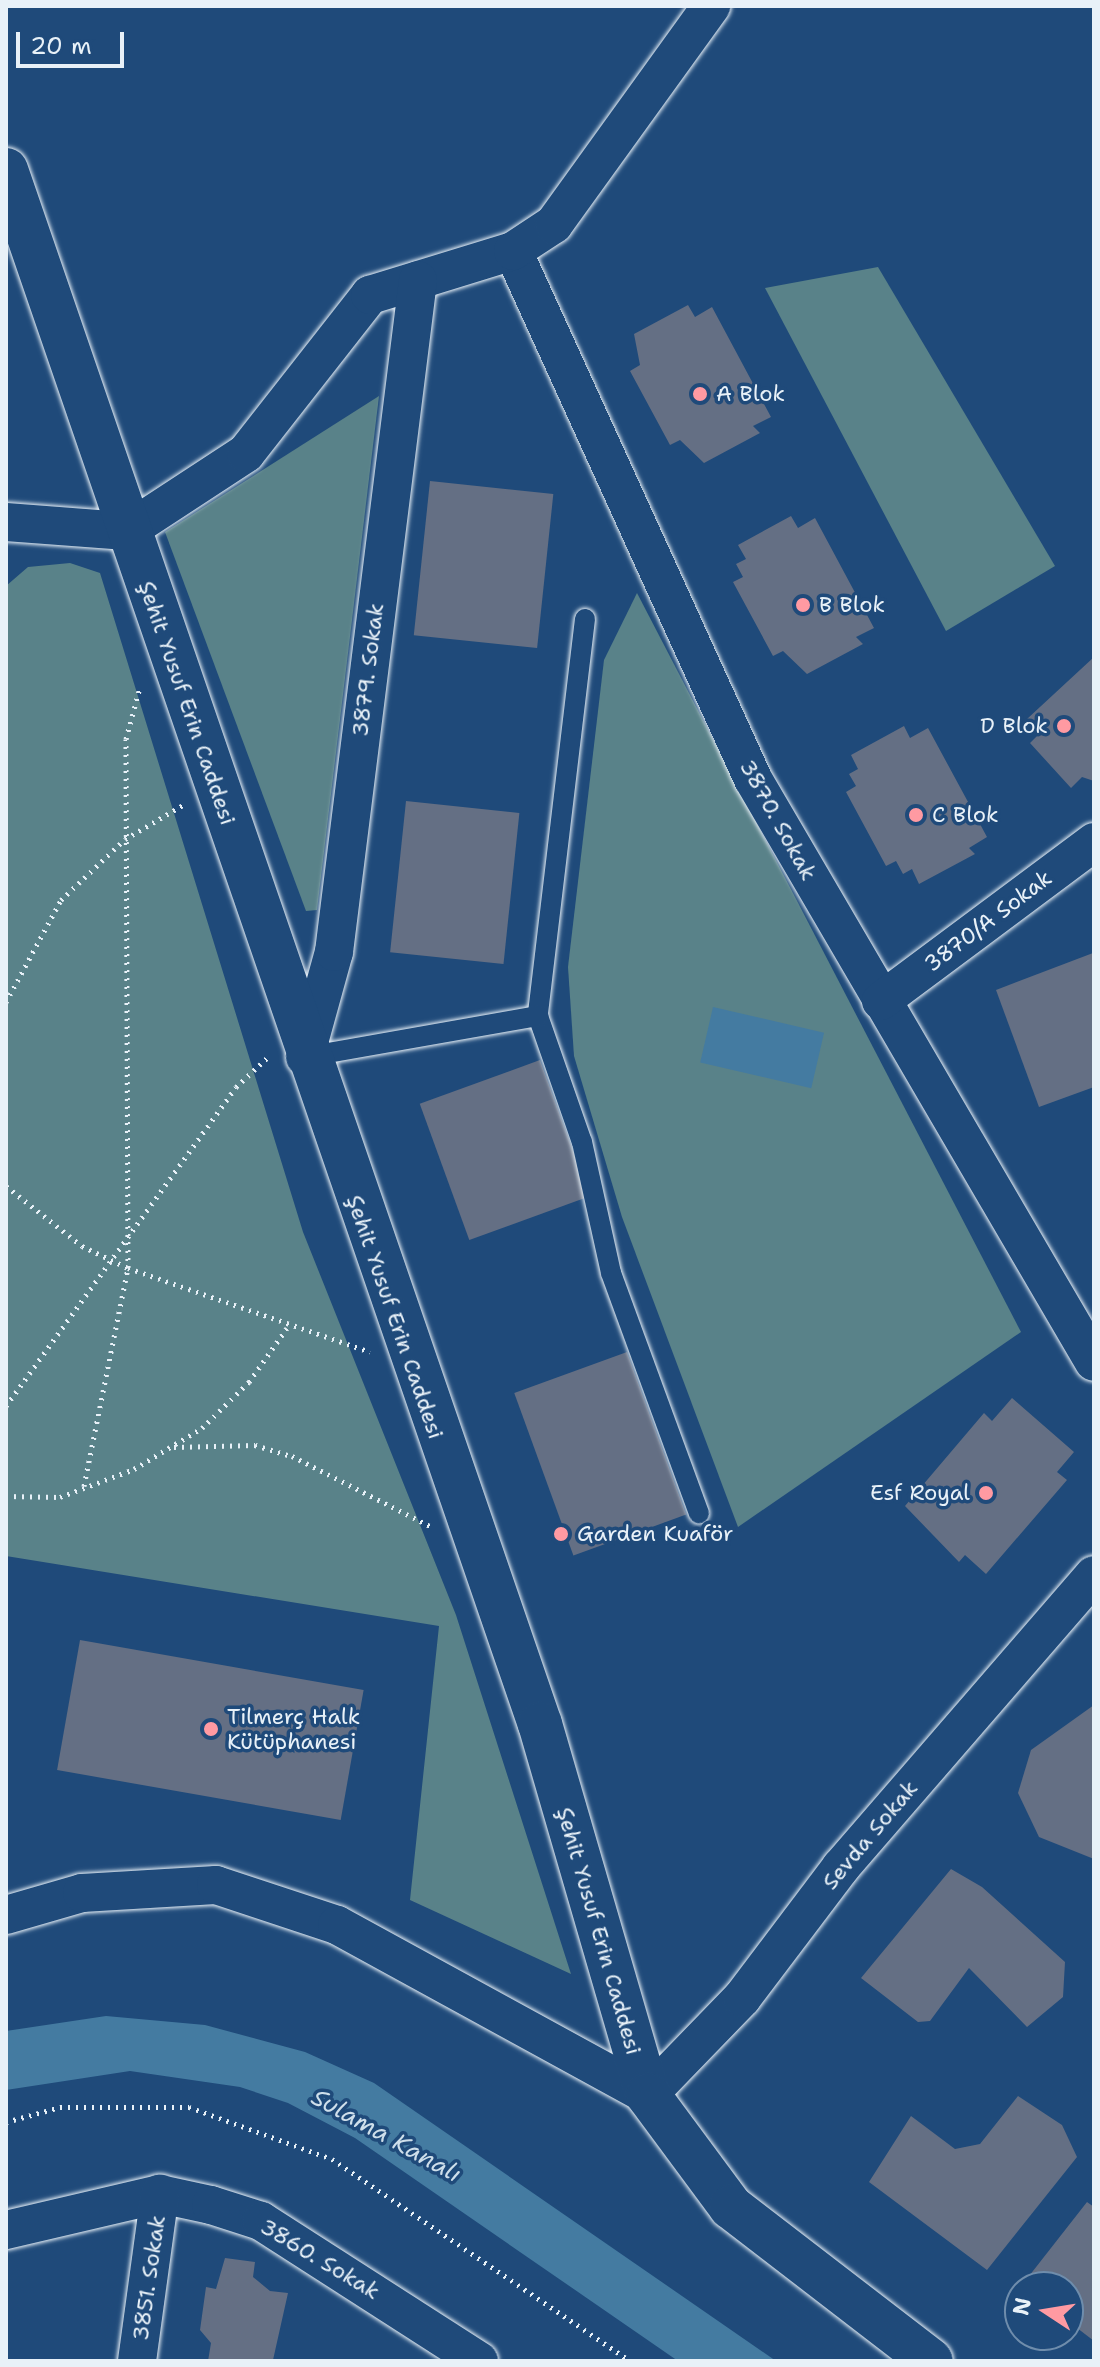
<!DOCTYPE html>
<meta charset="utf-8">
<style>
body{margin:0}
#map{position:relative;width:1100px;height:2367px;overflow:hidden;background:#1f4a7a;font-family:"Shantell Sans",sans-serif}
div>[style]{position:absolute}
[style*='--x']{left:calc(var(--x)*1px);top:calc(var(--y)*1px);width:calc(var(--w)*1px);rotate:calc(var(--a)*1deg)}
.green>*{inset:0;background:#598289}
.water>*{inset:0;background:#447ba1;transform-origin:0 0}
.building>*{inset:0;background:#646f84;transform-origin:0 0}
.path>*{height:5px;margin-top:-2.5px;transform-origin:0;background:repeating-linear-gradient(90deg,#e8f1f8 0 2px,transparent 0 8px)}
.roads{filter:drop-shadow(0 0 2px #e8f1f8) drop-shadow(0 0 2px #e8f1f8)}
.service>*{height:20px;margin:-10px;padding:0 10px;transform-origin:10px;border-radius:10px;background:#1f4a7a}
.minor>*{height:38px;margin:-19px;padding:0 19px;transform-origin:19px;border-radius:19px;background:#1f4a7a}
.tertiary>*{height:44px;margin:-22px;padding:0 22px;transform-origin:22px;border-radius:22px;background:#1f4a7a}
.dots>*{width:22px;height:22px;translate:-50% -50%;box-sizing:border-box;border:4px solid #1f4a7a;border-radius:50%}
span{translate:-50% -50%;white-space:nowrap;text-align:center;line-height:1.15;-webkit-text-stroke:7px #1f4a7a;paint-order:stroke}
.poi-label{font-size:22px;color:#e8f1f8}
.left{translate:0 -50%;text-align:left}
.right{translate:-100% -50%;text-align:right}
.street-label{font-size:22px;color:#e8f1f8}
.water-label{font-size:24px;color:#cfdfeb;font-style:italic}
.frame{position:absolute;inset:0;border:8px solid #e8f1f8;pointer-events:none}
.north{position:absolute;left:1004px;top:2271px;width:80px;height:80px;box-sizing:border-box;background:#1f4a7a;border:2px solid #6f8dac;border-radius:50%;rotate:282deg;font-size:22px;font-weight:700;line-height:32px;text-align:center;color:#e8f1f8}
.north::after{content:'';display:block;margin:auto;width:28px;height:36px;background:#ff9aa2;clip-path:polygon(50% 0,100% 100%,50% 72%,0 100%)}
.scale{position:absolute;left:16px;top:32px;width:108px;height:36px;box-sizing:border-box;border:4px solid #e8f1f8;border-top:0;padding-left:10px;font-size:24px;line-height:28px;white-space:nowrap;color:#e8f1f8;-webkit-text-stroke:6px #1f4a7a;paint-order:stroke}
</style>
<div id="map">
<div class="green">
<i style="clip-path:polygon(878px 267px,1055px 566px,946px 631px,765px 288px)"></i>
<i style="clip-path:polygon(379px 396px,317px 910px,306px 911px,165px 532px)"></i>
<i style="clip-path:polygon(70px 563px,100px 573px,303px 1232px,456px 1615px,571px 1974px,410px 1900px,439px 1626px,6px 1556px,6px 586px,28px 567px)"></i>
<i style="clip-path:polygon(637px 593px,1021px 1332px,738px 1527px,622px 1217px,574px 1056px,568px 967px,604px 660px)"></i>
</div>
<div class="water">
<i style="left:713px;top:1007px;width:114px;height:57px;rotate:13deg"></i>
<i style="clip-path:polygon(106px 2016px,205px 2025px,305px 2052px,374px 2083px,776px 2361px,678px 2361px,355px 2138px,288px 2103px,240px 2087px,130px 2071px,6px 2090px,6px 2031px)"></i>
</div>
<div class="building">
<i style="clip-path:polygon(688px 305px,695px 317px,712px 307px,771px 417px,753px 426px,760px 433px,704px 463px,680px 440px,670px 445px,630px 371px,640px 365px,634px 334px)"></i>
<i style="left:430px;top:481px;width:124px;height:155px;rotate:6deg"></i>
<i style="clip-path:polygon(791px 516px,798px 528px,815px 518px,874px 628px,856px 637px,863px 644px,807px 674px,783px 651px,773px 656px,733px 582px,743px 577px,736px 564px,746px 559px,738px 545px)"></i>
<i style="clip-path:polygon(1094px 657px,1094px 781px,1082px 777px,1071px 788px,1030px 743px,1040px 733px,1027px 719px)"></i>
<i style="clip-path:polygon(904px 726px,910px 738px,928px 728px,987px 837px,969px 848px,975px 854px,919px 884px,912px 869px,903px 874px,896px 861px,886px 866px,846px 792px,856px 786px,849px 774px,858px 769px,851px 755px)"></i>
<i style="left:406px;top:801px;width:114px;height:152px;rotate:6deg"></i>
<i style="clip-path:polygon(1093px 953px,1094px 1087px,1039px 1107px,996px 990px)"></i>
<i style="left:540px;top:1060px;width:145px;height:128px;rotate:70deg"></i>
<i style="left:627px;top:1352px;width:173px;height:120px;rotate:70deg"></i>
<i style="clip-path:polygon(1012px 1398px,1074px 1452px,1057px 1472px,1067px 1480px,986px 1574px,965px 1555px,959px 1562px,905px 1506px,984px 1413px,992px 1421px)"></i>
<i style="left:80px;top:1640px;width:288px;height:132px;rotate:10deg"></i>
<i style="clip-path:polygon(1094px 1705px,1094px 1859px,1039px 1837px,1018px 1793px,1031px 1750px)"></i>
<i style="clip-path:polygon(951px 1869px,982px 1887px,1065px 1962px,1063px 1997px,1027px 2027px,969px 1968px,930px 2021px,918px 2022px,861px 1978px)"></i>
<i style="clip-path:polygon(1018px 2096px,1062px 2125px,1077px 2157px,987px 2270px,869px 2182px,911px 2116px,955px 2149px,980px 2144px)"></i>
<i style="clip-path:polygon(1087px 2202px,1094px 2207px,1094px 2341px,1068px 2321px,1068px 2287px,1022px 2285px)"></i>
<i style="clip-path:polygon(225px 2258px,255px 2262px,253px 2277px,270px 2291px,288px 2293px,273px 2360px,208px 2361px,211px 2343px,200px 2330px,206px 2287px,216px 2289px)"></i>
</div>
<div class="path">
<i style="--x:6;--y:1002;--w:116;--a:-61.7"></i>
<i style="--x:61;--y:900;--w:88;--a:-43.6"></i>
<i style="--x:125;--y:839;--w:67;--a:-30.4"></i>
<i style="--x:6;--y:1186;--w:97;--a:38.3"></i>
<i style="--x:82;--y:1246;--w:51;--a:25.6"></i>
<i style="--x:128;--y:1268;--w:256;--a:19.1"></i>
<i style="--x:6;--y:1406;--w:393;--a:-54.2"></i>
<i style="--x:236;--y:1087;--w:44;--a:-43.2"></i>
<i style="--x:174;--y:1447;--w:81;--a:-1.4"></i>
<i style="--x:255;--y:1445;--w:39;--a:17"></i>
<i style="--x:292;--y:1456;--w:155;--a:26.9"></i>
<i style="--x:84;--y:1486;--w:222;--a:-78.6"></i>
<i style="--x:128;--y:1268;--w:529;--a:-90.22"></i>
<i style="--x:126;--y:739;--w:54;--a:-74.9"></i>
<i style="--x:6;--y:1496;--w:54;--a:1.1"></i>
<i style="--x:60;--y:1497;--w:79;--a:-20.7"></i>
<i style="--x:134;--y:1469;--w:79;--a:-31.1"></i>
<i style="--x:202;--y:1428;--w:66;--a:-44.4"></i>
<i style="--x:249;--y:1382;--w:66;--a:-54.9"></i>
<i style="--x:6;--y:2122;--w:56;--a:-15.5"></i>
<i style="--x:60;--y:2107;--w:129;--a:0"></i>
<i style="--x:189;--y:2107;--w:152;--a:20"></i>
<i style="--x:332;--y:2159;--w:360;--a:34.1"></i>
</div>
<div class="roads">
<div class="service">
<i style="--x:585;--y:619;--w:400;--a:96.8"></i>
<i style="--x:538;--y:1016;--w:133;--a:70.8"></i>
<i style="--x:582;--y:1142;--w:134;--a:77.5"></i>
<i style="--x:611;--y:1273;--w:256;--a:69.9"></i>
<i style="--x:305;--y:1057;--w:237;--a:-10"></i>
</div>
<div class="minor">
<i style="--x:513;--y:251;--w:580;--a:65.56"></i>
<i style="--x:753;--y:779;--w:675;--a:59.68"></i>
<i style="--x:6;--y:522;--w:121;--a:4.3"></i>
<i style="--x:127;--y:531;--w:142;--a:-33.2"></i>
<i style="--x:246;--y:453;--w:201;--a:-51.9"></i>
<i style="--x:370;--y:295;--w:150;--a:-17.1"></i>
<i style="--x:513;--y:251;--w:49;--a:-33.4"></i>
<i style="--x:554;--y:224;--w:269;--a:-54.2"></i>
<i style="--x:881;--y:1001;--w:266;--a:-36.7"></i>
<i style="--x:305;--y:1057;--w:109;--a:-74.6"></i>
<i style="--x:334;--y:952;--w:677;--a:-82.87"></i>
<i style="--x:6;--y:1915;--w:79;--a:-16.1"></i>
<i style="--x:82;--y:1893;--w:134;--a:-3.4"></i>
<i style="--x:216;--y:1885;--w:127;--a:18.3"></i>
<i style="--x:337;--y:1925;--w:354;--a:28.7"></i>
<i style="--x:648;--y:2095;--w:135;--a:-45.9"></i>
<i style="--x:742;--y:1998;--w:164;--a:-52.9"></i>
<i style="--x:841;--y:1867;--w:386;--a:-49.1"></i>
<i style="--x:6;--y:2230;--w:158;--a:-13.2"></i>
<i style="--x:160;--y:2194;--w:52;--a:12.2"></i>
<i style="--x:211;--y:2205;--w:52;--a:17.7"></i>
<i style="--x:261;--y:2221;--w:259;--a:32.7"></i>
<i style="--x:137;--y:2361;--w:169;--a:-82.2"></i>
</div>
<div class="tertiary">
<i style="--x:6;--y:170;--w:1643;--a:71.04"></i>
<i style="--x:540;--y:1724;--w:386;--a:73.8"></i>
<i style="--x:648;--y:2095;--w:139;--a:53.5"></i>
<i style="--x:731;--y:2207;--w:252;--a:37.6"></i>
</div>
</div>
<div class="dots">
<i style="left:700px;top:394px;background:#ff9aa2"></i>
<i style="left:803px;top:605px;background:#ff9aa2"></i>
<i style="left:1064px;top:726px;background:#ff9aa2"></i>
<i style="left:916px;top:815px;background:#ff9aa2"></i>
<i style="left:986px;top:1493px;background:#ff9aa2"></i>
<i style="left:561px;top:1534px;background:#ff9aa2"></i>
<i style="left:211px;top:1729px;background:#ff9aa2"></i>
</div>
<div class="poi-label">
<span class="left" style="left:716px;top:394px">A Blok</span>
<span class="left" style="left:819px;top:605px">B Blok</span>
<span class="right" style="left:1048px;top:726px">D Blok</span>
<span class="left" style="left:932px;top:815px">C Blok</span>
<span class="right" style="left:970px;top:1493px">Esf Royal</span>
<span class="left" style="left:577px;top:1534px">Garden Kuaför</span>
<span class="left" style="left:227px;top:1729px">Tilmerç Halk<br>Kütüphanesi</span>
</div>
<div class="street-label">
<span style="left:368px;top:670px;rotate:-83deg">3879. Sokak</span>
<span style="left:187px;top:703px;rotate:71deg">Şehit Yusuf Erin Caddesi</span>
<span style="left:778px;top:820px;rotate:61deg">3870. Sokak</span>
<span style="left:988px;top:921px;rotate:-37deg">3870/A Sokak</span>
<span style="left:395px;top:1317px;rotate:71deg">Şehit Yusuf Erin Caddesi</span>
<span style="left:870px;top:1835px;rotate:-50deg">Sevda Sokak</span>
<span style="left:599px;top:1931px;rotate:74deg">Şehit Yusuf Erin Caddesi</span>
<span style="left:320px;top:2259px;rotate:31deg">3860. Sokak</span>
<span style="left:149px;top:2278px;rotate:-82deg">3851. Sokak</span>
</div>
<div class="water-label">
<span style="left:386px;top:2136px;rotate:29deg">Sulama Kanalı</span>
</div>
<div class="frame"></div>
<div class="north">N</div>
<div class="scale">20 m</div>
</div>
